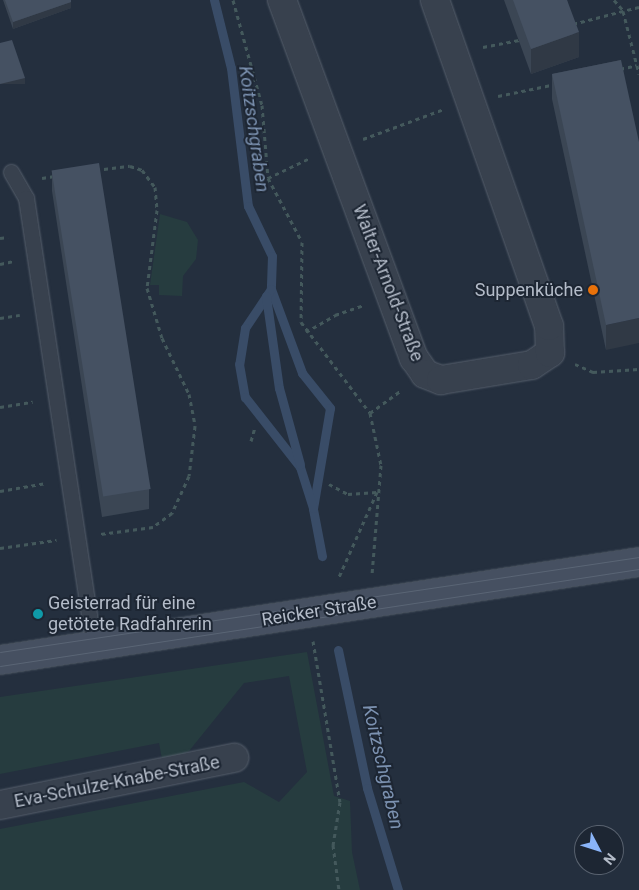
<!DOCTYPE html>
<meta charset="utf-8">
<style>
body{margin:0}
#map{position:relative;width:639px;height:890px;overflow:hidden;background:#242f3e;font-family:Roboto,sans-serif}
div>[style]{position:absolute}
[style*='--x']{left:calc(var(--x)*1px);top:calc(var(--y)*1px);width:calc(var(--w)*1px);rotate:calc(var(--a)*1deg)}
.green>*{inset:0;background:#263c3f}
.stream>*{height:9px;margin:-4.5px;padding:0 4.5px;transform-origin:4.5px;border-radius:4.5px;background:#394c67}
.path>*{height:3px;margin-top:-1.5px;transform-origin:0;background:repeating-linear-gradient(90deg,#44595c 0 4px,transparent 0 8px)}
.roads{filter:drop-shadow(0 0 1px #565f6c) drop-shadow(0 0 1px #565f6c)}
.lane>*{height:15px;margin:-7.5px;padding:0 7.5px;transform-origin:7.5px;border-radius:7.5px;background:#38414e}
.street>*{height:28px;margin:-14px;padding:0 14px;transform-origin:14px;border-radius:14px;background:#38414e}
.secondary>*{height:28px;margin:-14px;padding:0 14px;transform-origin:14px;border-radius:14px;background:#465061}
.tram>*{height:1px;margin:-0.5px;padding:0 0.5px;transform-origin:0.5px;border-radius:0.5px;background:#5a6575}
.wall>*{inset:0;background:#3b4654}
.shaded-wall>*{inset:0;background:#303945;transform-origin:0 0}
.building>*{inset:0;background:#455162;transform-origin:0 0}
.dots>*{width:14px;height:14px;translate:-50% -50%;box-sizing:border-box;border:2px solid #1d2633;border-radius:50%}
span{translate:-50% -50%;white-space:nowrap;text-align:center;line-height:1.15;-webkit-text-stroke:4px #1d2633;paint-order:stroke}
.street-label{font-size:18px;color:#b4bcc9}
.poi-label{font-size:18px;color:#b4bcc9}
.right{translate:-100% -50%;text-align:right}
.left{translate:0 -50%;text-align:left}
.water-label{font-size:19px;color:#7c92b1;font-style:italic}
.north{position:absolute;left:574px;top:825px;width:50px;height:50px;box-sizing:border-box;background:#1d2633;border:1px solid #59626f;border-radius:50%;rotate:130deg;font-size:14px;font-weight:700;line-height:20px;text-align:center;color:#b4bcc9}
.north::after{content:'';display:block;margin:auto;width:18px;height:22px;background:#8ab4f8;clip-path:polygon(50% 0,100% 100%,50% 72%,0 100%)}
</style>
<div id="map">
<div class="green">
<i style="clip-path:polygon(160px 214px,187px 222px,198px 240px,196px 259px,183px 276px,182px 296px,159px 295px,159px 285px,150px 285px)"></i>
<i style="clip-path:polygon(307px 652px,334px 796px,350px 801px,352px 852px,360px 890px,0 890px,0 829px,244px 782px,279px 802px,307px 772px,289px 676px,244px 683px,189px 751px,163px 764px,159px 743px,0 774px,0 697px)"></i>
</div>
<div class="stream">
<i style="--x:214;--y:0;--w:70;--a:76"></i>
<i style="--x:231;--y:68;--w:139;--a:83"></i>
<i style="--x:248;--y:206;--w:55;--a:64.4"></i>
<i style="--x:272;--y:256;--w:33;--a:92"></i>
<i style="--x:271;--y:289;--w:90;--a:69.7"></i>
<i style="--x:302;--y:373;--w:45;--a:51.3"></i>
<i style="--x:330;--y:408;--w:102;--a:99.6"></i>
<i style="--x:313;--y:509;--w:48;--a:79.2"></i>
<i style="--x:271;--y:289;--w:47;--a:123.7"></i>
<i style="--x:245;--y:328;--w:36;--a:99"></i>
<i style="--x:239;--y:364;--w:34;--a:80"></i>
<i style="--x:245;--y:397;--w:89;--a:51.8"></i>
<i style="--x:300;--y:467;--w:43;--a:72.4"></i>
<i style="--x:266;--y:296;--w:93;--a:82"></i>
<i style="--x:279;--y:388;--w:79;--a:74.6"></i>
<i style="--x:338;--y:650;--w:141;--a:78.1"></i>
<i style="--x:367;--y:788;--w:107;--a:73.1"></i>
</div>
<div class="path">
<i style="--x:233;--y:0;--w:109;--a:74.6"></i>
<i style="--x:262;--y:105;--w:73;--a:85.3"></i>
<i style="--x:268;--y:178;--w:72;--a:62"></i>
<i style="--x:302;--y:242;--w:80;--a:90.7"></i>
<i style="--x:301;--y:322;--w:114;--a:52.8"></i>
<i style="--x:370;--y:413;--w:53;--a:78.1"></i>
<i style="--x:381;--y:465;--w:109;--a:94.7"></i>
<i style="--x:614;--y:0;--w:13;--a:48"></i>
<i style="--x:639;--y:7;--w:16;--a:166"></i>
<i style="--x:623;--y:11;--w:65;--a:75.7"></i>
<i style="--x:573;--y:24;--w:52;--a:-14.6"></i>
<i style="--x:483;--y:47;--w:37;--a:-11"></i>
<i style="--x:620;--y:69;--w:17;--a:-13"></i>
<i style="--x:498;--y:96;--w:59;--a:-11.7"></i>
<i style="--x:363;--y:139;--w:86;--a:-20.3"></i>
<i style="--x:96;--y:170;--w:34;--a:-7"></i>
<i style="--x:130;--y:166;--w:13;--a:18"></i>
<i style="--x:142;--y:170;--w:21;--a:53"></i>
<i style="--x:155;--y:187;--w:23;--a:85"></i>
<i style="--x:157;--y:210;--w:79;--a:97.3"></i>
<i style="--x:147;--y:288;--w:52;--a:73.3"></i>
<i style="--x:162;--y:338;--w:62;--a:64.3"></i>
<i style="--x:189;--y:394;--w:33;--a:79"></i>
<i style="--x:195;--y:426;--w:50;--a:96.8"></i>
<i style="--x:189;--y:476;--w:41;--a:114.7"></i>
<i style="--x:172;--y:513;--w:24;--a:144"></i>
<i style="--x:153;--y:527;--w:53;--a:172.5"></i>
<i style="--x:42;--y:178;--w:13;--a:-9"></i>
<i style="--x:268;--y:178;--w:47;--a:-25.5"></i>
<i style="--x:0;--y:238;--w:8;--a:-7"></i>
<i style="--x:0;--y:264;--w:14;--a:-12"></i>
<i style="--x:0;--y:318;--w:20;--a:-9"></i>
<i style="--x:306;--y:332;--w:34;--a:-30"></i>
<i style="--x:335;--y:315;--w:31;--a:-19"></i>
<i style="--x:575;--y:364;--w:20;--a:24"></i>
<i style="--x:593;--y:372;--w:46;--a:-3.7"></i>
<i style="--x:0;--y:407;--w:33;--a:-9"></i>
<i style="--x:370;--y:413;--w:39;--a:-36"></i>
<i style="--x:251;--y:441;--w:15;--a:-74"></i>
<i style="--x:329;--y:484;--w:21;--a:28"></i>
<i style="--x:348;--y:494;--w:29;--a:-4"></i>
<i style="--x:377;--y:492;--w:95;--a:114.1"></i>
<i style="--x:0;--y:491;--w:47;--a:-9.9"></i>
<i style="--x:0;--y:548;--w:57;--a:-8.1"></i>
<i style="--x:313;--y:641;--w:163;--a:80.5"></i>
<i style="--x:340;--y:802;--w:44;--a:99.2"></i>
<i style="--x:333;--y:845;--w:45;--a:82.4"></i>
</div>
<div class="roads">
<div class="lane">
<i style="--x:11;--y:172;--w:30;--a:60"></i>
<i style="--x:26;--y:198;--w:453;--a:81.4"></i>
</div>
<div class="street">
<i style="--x:282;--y:0;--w:382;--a:69.8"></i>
<i style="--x:414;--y:358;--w:19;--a:55"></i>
<i style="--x:425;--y:374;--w:17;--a:21"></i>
<i style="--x:441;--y:380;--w:92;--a:-9.4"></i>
<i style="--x:532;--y:365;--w:22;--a:-34"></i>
<i style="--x:550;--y:353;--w:27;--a:-92"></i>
<i style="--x:549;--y:326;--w:345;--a:-109.3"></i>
<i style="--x:0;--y:805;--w:239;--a:-11.4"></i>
</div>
<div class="secondary">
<i style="--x:0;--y:660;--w:646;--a:-8.72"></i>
</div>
</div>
<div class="tram">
<i style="--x:0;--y:652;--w:646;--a:-8.46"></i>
<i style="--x:0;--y:666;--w:646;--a:-8.63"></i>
</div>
<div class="wall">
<i style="clip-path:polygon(3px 0,72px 0,71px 0,71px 8px,13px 29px)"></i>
<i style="clip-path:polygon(504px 0,567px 0,579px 57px,531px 74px)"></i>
<i style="clip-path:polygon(621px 60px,606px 350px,552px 99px,552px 74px)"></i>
<i style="clip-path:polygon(52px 170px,149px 489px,149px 509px,102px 517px,52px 191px)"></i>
</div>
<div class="shaded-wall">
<i style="clip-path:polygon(71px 2px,71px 8px,13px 29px,13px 22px)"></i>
<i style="clip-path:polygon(579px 32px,579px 57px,531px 74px,531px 49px)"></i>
<i style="left:25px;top:78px;width:6px;height:26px;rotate:90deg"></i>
<i style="clip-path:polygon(639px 318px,639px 343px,606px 350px,606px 325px)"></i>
</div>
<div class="building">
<i style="clip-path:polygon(5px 0,71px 0,71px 2px,13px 22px)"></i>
<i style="clip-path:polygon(513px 0,567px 0,579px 32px,531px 49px)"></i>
<i style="clip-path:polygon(12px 40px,25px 78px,0 84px,0 43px)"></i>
<i style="clip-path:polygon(621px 60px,639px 142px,639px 318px,606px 325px,552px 74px)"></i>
<i style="left:99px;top:163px;width:330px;height:48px;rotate:81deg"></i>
</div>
<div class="dots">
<i style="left:593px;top:290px;background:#e8710a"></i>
<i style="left:38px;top:614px;background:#0f9aa8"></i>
</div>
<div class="street-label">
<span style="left:388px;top:283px;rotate:69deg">Walter-Arnold-Straße</span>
<span style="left:319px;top:611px;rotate:-9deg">Reicker Straße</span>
<span style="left:117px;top:782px;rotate:-11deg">Eva-Schulze-Knabe-Straße</span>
</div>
<div class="poi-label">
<span class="right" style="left:583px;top:290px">Suppenküche</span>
<span class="left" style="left:48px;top:614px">Geisterrad für eine<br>getötete Radfahrerin</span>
</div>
<div class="water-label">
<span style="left:254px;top:129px;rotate:82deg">Koitzschgraben</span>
<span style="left:383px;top:767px;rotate:77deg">Koitzschgraben</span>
</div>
<div class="north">N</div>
</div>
